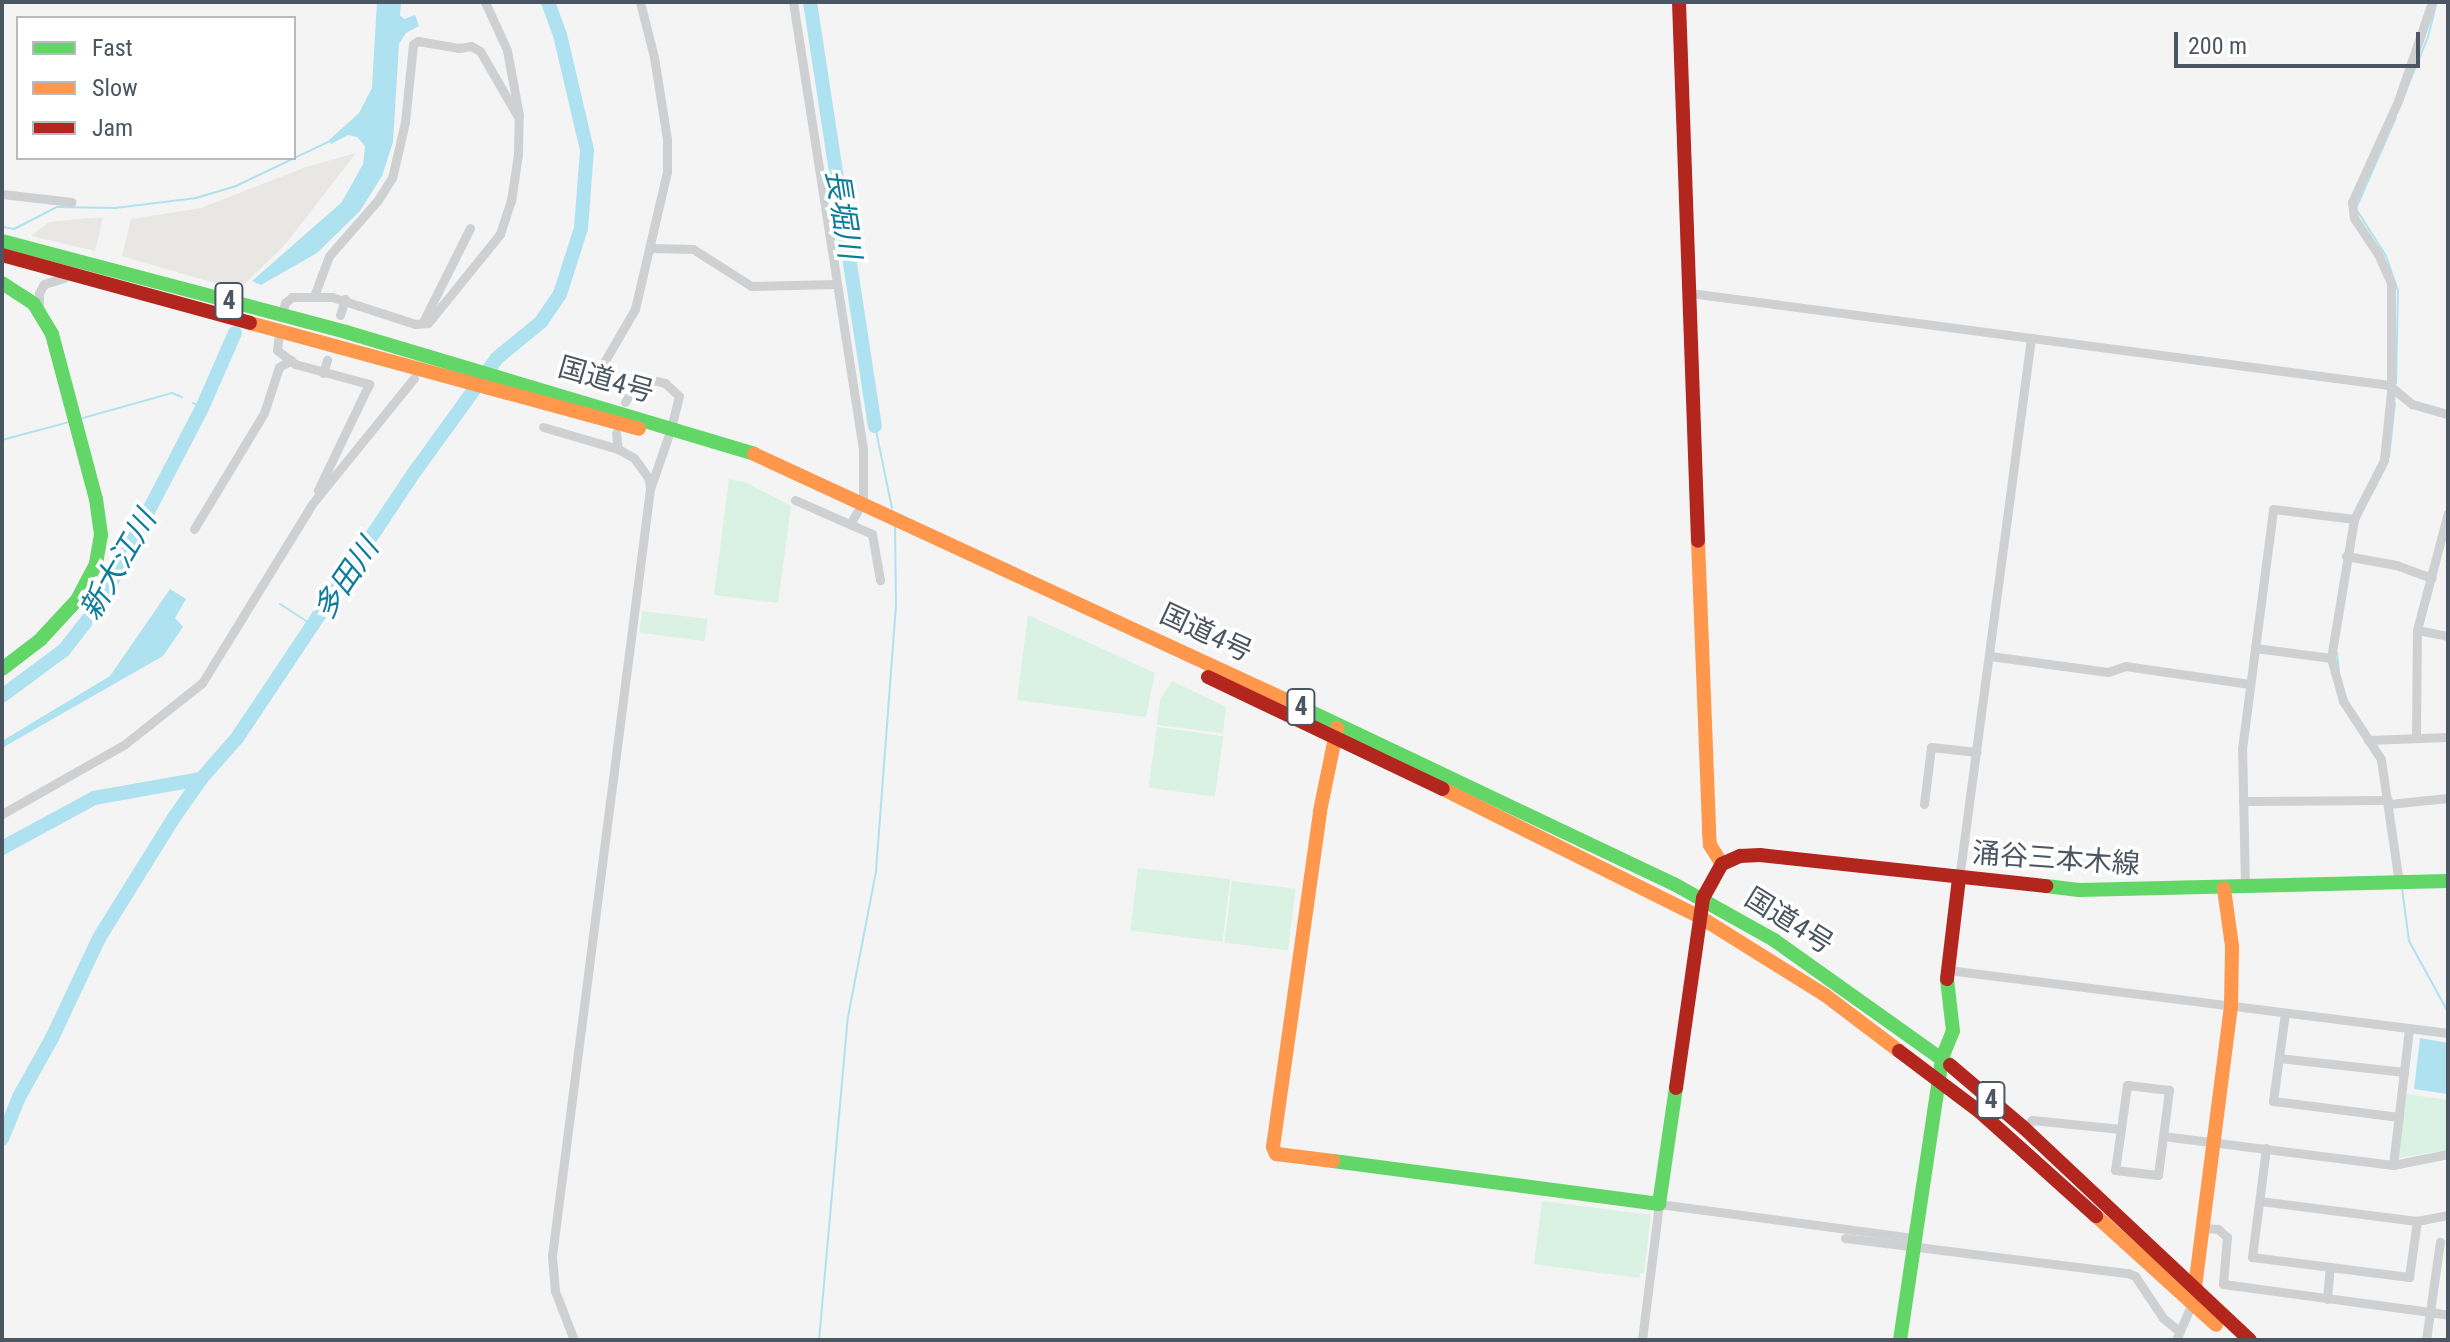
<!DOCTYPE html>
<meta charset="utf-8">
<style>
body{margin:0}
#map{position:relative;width:2450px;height:1342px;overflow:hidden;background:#f4f4f4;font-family:"Roboto Condensed","Noto Sans JP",sans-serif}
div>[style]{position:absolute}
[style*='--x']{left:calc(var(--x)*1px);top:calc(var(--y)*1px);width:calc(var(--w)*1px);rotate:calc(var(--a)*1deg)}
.commercial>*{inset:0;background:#e8e7e3}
.green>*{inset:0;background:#d9f2e3;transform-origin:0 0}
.water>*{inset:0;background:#aee2f0}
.stream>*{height:2px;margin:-1px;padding:0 1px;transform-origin:1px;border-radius:1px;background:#aee2f0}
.river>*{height:14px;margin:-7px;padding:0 7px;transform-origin:7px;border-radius:7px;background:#aee2f0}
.street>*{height:9px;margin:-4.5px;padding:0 4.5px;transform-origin:4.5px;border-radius:4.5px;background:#ced0d2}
.fast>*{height:14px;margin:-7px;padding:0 7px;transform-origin:7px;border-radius:7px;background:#63d668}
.slow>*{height:14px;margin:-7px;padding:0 7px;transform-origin:7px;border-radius:7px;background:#ff974d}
.jam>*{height:14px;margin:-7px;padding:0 7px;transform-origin:7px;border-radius:7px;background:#b3261e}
span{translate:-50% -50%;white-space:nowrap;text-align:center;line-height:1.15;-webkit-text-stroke:7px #fff;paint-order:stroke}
.shield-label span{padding:2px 6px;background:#fff;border:2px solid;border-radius:6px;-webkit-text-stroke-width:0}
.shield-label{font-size:26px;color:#4a5661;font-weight:700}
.street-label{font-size:28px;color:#4a5661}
.water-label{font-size:30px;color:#0c7c9b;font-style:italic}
.frame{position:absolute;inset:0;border:4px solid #4a5661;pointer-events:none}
.legend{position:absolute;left:16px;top:16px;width:280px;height:144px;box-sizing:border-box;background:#fff;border:2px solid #b7bbc0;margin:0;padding:10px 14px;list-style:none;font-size:24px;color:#4a5661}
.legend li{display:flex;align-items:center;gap:16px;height:40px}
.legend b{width:40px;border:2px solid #b7bbc0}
.scale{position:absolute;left:2174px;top:32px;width:246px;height:36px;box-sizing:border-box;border:4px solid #4a5661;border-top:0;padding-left:10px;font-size:24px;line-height:28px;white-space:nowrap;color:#4a5661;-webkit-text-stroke:6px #fff;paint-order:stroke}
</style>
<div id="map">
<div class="commercial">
<i style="clip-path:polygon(356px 153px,284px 246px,238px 290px,122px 256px,131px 219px,201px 208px,306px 167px)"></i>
<i style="clip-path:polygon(103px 217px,95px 251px,31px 236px,49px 222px)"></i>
</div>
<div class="green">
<i style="clip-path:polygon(729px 479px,747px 483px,791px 506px,778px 603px,714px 595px)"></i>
<i style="left:642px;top:611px;width:66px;height:22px;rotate:7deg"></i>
<i style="clip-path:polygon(1028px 615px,1155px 673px,1146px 717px,1017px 700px)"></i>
<i style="clip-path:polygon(1172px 681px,1226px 707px,1223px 733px,1157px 725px,1160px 700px)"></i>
<i style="left:1157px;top:727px;width:67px;height:61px;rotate:8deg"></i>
<i style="left:1138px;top:868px;width:93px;height:63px;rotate:7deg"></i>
<i style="left:1232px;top:881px;width:64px;height:62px;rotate:7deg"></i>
<i style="clip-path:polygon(2405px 1094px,2448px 1100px,2448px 1150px,2398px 1158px)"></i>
<i style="clip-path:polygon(1542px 1201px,1651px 1215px,1644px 1273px,1640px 1273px,1639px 1278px,1534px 1264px)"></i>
</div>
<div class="water">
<i style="clip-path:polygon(377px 2px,401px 2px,400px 15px,404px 19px,415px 15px,419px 26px,406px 33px,399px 44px,393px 142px,382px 176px,360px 211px,317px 253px,261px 285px,252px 281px,342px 202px,363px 164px,365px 146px,357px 137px,348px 135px,331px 144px,329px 140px,359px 113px,372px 88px)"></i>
<i style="clip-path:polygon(170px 589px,186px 599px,175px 618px,183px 627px,163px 656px,2px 748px,2px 741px,110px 676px)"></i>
<i style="clip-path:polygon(2420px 1038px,2448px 1043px,2448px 1094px,2414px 1089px)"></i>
</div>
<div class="stream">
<i style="--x:2405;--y:93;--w:61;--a:-67.7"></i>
<i style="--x:2428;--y:37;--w:36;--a:-76"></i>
<i style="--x:2357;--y:206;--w:97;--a:-66.3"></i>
<i style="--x:2358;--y:212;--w:52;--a:57.5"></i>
<i style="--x:2386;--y:256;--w:36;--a:71"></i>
<i style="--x:2398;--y:290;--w:93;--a:91.2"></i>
<i style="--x:2;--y:227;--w:12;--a:9"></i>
<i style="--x:14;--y:229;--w:48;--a:-27.1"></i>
<i style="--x:57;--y:207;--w:58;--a:1"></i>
<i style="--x:115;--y:208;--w:82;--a:-7"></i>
<i style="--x:196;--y:198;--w:42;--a:-16.7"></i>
<i style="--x:236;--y:186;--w:104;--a:-25.6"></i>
<i style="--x:193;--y:403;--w:10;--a:29"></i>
<i style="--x:83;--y:418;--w:92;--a:-15.7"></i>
<i style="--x:172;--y:393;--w:11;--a:22"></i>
<i style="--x:875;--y:426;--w:84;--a:78.3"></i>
<i style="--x:2;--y:440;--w:69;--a:-15"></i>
<i style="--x:2389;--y:457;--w:54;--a:-83.7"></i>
<i style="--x:2374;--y:489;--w:29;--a:-63"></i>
<i style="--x:280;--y:604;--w:40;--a:32.9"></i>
<i style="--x:2337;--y:653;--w:18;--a:84"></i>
<i style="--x:2402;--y:888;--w:53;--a:82.5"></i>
<i style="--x:2409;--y:941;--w:81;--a:61.2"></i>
<i style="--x:819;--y:1340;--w:324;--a:-84.9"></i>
<i style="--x:848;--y:1017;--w:149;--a:-79.1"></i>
<i style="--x:876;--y:871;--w:267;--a:-85.7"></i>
<i style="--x:896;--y:605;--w:79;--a:-90.7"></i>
</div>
<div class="river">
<i style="--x:810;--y:2;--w:429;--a:81.3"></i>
<i style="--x:2;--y:696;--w:77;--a:-36.6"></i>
<i style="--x:64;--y:650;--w:58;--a:-52"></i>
<i style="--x:100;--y:604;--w:221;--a:-62.5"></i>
<i style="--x:202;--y:408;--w:82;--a:-66.3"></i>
<i style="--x:2;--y:848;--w:105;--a:-28.5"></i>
<i style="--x:94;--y:798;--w:109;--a:-10.1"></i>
<i style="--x:2;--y:1139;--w:45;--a:-68"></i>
<i style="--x:19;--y:1097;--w:68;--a:-60.8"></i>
<i style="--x:52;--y:1038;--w:110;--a:-64.8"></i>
<i style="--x:99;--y:938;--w:140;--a:-58.1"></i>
<i style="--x:173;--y:819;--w:49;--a:-55"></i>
<i style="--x:201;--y:779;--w:55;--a:-48.7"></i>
<i style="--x:237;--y:738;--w:322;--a:-56.3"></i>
<i style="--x:416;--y:470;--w:138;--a:-54.1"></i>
<i style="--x:497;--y:358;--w:57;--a:-39.3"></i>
<i style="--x:541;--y:322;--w:34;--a:-56"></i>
<i style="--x:560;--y:294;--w:69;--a:-72.3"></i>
<i style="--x:581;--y:228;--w:78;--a:-85.6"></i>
<i style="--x:587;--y:150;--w:118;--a:-103.2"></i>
<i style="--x:560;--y:35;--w:35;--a:-110"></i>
</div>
<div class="street">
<i style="--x:793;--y:2;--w:453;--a:81.1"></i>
<i style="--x:863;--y:450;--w:52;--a:90"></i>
<i style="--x:2;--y:194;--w:70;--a:6.5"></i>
<i style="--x:651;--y:248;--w:42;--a:1.4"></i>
<i style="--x:693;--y:249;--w:69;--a:32.5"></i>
<i style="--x:751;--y:286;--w:85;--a:-1.3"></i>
<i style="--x:1690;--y:293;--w:705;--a:7.5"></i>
<i style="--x:2389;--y:385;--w:30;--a:40"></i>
<i style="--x:2412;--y:404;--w:37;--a:16"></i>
<i style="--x:314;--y:296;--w:43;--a:-69.4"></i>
<i style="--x:329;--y:256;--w:74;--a:-48.8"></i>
<i style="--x:378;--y:200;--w:26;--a:-58"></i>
<i style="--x:392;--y:178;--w:57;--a:-76.9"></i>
<i style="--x:405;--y:122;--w:78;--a:-84.1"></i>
<i style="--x:413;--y:44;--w:6;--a:-31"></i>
<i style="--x:418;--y:41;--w:42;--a:9.7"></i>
<i style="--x:459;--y:48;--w:12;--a:-9"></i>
<i style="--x:471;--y:46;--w:10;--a:29"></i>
<i style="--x:480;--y:51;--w:74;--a:60"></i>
<i style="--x:39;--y:310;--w:17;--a:-90"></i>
<i style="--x:39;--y:293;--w:10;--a:-61"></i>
<i style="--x:44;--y:284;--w:21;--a:-17"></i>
<i style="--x:340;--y:315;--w:17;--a:-73"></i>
<i style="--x:281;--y:316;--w:14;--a:-73"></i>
<i style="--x:285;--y:303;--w:9;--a:-41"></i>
<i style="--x:292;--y:297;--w:40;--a:0"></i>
<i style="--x:332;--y:297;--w:87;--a:18"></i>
<i style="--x:415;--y:324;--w:13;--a:-4"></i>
<i style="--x:428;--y:323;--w:114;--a:-51"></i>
<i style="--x:500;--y:234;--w:35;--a:-72"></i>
<i style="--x:511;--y:201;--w:48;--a:-81.5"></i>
<i style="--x:518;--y:154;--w:39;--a:-89"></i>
<i style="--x:519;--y:115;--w:66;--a:-100.5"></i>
<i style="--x:507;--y:50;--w:53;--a:-114.6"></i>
<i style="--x:423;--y:322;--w:105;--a:-63.4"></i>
<i style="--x:279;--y:332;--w:18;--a:96"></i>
<i style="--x:277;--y:350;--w:23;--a:38"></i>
<i style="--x:295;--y:364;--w:77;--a:15.1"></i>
<i style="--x:369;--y:384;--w:118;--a:115.7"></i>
<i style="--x:323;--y:373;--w:14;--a:-73"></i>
<i style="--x:631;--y:390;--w:29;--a:-158"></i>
<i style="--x:604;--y:379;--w:9;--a:-122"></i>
<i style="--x:599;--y:371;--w:72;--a:-59.9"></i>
<i style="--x:635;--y:309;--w:141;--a:-76.9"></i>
<i style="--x:667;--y:172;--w:33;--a:-90"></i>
<i style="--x:667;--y:139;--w:83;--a:-99"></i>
<i style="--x:654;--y:57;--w:57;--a:-104.3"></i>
<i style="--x:625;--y:402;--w:21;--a:-59"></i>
<i style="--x:636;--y:384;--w:17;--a:-13"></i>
<i style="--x:653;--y:380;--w:12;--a:14"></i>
<i style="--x:665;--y:383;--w:19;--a:43"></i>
<i style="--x:679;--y:396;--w:30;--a:104"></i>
<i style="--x:543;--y:427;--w:78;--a:16.3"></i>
<i style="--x:616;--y:433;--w:16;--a:83"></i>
<i style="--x:618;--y:449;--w:18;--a:29"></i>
<i style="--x:634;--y:458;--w:24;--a:54"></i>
<i style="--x:648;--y:477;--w:10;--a:79"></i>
<i style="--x:795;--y:500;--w:84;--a:23.8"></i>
<i style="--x:872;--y:534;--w:47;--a:80.1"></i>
<i style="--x:850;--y:524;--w:14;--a:-60"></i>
<i style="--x:194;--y:529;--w:135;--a:-58.9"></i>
<i style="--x:264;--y:413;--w:48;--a:-71.9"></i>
<i style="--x:279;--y:367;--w:14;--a:-30"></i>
<i style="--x:2346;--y:556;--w:51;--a:10.2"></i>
<i style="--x:2396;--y:565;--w:38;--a:20"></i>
<i style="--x:2417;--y:630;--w:32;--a:11"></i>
<i style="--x:2255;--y:648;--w:77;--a:7.5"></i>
<i style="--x:1990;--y:656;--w:119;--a:7.7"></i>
<i style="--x:2108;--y:672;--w:18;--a:-19"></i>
<i style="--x:2125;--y:666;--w:126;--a:8.2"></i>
<i style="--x:2416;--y:738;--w:108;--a:-89.5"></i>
<i style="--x:2417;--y:630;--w:121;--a:-75.2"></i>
<i style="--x:2368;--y:740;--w:80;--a:-2.1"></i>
<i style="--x:2243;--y:801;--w:145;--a:-0.4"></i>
<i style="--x:1924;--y:804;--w:57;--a:-83"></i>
<i style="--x:1931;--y:747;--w:46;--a:6.2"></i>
<i style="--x:2389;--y:804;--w:59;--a:-5.8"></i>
<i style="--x:2;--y:814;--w:142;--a:-29.6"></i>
<i style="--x:125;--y:744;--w:98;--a:-38.4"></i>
<i style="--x:202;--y:683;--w:210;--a:-58.4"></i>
<i style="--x:312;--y:504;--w:162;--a:-51"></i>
<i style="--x:1959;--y:879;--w:546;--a:-82.42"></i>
<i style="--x:2399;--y:883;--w:125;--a:-98.3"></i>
<i style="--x:2381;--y:759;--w:69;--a:-123.2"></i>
<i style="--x:2343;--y:701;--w:45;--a:-105.6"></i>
<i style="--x:2331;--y:658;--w:141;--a:-80.6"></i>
<i style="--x:2354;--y:519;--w:66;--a:-63"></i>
<i style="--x:2384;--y:460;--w:68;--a:-84.1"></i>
<i style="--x:2391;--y:392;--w:109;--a:-90"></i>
<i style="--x:2391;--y:283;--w:32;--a:-114"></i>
<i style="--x:2378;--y:254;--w:43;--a:-123.7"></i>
<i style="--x:2354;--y:218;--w:16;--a:-97"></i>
<i style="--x:2352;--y:202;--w:111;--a:-65.5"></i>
<i style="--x:2398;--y:101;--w:105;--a:-71"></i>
<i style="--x:2245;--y:888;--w:139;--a:-91.2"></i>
<i style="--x:2242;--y:749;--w:242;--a:-82.6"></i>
<i style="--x:2273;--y:509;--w:82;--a:7"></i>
<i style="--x:1948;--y:970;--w:504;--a:7.18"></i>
<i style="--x:2285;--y:1013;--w:89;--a:97.8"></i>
<i style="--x:2273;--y:1101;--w:127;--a:7.2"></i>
<i style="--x:2279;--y:1058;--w:126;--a:6.4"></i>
<i style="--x:2024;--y:1128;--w:11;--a:-45"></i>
<i style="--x:2032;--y:1120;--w:89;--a:5.8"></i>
<i style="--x:2121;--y:1129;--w:41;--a:98.3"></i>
<i style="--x:2115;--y:1170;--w:43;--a:6.6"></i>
<i style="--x:2158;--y:1175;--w:86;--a:-82.6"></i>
<i style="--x:2169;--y:1090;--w:42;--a:-173.2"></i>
<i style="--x:2127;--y:1085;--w:44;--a:97.8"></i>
<i style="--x:2163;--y:1136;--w:232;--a:7.2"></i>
<i style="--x:2393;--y:1165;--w:56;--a:-11.3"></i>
<i style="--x:2266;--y:1148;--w:110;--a:97.3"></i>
<i style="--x:2252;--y:1257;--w:79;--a:7.3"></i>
<i style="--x:2393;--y:1165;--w:138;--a:-83.3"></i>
<i style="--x:2260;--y:1201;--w:158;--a:7.3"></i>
<i style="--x:2204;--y:1228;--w:14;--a:4"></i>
<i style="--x:2218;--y:1229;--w:12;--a:42"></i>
<i style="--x:2227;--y:1237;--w:47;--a:94.9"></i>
<i style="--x:2223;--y:1284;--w:209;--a:7.7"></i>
<i style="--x:2430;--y:1312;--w:71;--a:-81.9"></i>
<i style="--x:1845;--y:1238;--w:285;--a:7.1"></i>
<i style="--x:2128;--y:1273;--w:8;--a:23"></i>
<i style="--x:2135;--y:1276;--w:50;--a:56.3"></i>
<i style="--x:2163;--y:1318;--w:21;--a:39"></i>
<i style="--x:2327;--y:1299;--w:32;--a:-85"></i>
<i style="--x:2330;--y:1267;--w:80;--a:7.2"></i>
<i style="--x:2409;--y:1277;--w:57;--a:-81.9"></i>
<i style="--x:2417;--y:1221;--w:32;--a:-11"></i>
<i style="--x:574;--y:1340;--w:53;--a:-111.2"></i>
<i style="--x:555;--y:1291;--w:35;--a:-95"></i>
<i style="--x:552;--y:1256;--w:773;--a:-82.72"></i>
<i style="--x:650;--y:489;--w:55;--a:-70.9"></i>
<i style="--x:1642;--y:1340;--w:137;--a:-82.9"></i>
<i style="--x:1659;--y:1204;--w:258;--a:7.6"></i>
<i style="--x:2176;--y:1340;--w:40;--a:-66.6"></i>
<i style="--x:2426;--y:1340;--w:28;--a:-82"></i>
<i style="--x:2430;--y:1312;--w:18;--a:9"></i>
</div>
<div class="fast">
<i style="--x:2;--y:241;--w:356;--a:14.8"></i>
<i style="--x:346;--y:332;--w:426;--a:16.6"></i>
<i style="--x:2;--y:283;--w:38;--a:33"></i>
<i style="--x:34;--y:304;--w:35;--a:59"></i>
<i style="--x:52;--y:334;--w:171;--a:75.1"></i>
<i style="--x:96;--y:499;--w:36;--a:82"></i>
<i style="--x:101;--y:535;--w:29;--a:100"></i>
<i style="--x:96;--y:564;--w:41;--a:117.8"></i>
<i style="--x:77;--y:600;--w:54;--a:132.8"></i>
<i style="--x:40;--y:640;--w:48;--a:142.7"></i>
<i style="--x:1284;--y:699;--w:432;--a:25.4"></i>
<i style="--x:1674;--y:884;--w:115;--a:29.2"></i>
<i style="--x:1774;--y:940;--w:216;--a:35.4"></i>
<i style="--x:2046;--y:886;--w:33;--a:7"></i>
<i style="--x:2079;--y:890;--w:369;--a:-1.4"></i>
<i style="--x:1333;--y:1161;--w:329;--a:7.5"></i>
<i style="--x:1659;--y:1204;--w:117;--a:-81.7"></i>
<i style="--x:1900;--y:1340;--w:285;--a:-81.5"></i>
<i style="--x:1942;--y:1058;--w:29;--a:-68"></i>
<i style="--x:1953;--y:1031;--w:52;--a:-96.6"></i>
</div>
<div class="slow">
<i style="--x:250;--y:323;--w:403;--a:15.2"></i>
<i style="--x:754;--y:454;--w:584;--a:24.81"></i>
<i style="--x:1698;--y:541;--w:291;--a:87.8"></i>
<i style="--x:1709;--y:832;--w:13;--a:86"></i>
<i style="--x:1710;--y:845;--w:22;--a:58"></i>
<i style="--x:1443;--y:789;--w:287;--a:26.5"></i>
<i style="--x:1700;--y:917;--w:147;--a:32"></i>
<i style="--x:1825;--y:995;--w:93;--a:37.1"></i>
<i style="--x:1333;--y:1161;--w:57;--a:-173"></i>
<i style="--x:1276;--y:1154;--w:8;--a:-113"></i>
<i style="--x:1273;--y:1147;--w:339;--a:-82"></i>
<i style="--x:1320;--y:811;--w:85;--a:-78.4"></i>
<i style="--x:2096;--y:1216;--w:162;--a:42.2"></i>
<i style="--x:2194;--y:1295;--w:291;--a:-82.7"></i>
<i style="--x:2231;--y:1006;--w:60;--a:-89"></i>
<i style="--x:2232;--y:946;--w:58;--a:-98"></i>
</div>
<div class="jam">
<i style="--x:1679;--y:2;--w:539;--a:87.98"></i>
<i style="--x:2;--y:255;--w:257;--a:15.3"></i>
<i style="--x:1208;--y:677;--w:260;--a:25.5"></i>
<i style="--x:1947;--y:979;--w:101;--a:-83.2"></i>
<i style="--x:1899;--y:1051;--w:101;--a:37"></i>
<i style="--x:1980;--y:1112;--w:156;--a:41.9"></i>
<i style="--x:1950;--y:1065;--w:97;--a:40.4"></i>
<i style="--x:2024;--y:1128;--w:310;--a:43.2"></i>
<i style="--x:1676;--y:1088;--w:192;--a:-81.9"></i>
<i style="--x:1703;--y:898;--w:39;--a:-61"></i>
<i style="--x:1722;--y:864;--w:20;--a:-24"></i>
<i style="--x:1740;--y:856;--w:20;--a:-3"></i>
<i style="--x:1760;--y:855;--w:288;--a:6.2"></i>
</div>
<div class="shield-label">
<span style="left:229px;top:301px">4</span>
<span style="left:1301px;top:707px">4</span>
<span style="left:1991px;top:1100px">4</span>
</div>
<div class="street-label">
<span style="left:606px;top:380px;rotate:16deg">国道4号</span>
<span style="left:1206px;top:633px;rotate:25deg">国道4号</span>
<span style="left:2056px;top:859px;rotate:4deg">涌谷三本木線</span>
<span style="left:1789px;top:921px;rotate:32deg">国道4号</span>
</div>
<div class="water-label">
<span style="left:843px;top:214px;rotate:81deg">長堀川</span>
<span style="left:118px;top:565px;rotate:-60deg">新大江川</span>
<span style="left:346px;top:579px;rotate:-56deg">多田川</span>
</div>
<div class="frame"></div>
<ul class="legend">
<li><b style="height:10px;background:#63d668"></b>Fast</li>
<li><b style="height:10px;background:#ff974d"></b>Slow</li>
<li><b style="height:10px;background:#b3261e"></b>Jam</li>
</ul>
<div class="scale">200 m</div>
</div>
